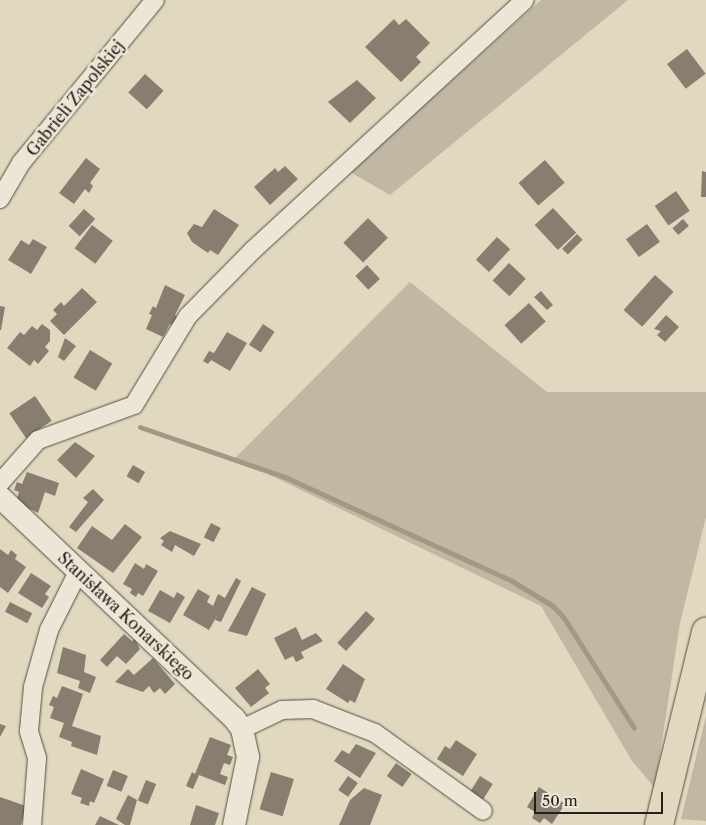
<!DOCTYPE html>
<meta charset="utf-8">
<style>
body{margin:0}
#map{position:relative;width:706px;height:825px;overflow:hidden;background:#e0d8bf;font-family:"Libre Caslon Text",serif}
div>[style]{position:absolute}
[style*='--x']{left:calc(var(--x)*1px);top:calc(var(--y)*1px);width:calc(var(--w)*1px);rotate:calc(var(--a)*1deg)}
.green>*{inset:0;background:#c1b8a3}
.stream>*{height:5px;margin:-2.5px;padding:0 2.5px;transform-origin:2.5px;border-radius:2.5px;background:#a19886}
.building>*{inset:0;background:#887e6f;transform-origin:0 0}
.roads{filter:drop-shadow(0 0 1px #564c42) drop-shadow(0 0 1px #564c42)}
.minor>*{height:18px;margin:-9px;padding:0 9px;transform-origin:9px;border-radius:9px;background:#ebe6d5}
.tertiary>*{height:22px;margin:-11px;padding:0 11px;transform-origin:11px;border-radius:11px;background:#ebe6d5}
.primary>*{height:28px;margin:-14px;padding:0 14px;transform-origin:14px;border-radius:14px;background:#e0d8bf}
span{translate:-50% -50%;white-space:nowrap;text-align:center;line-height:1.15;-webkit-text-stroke:5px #ebe6d5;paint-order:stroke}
.street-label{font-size:16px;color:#281d18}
.scale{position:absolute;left:534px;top:792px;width:129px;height:22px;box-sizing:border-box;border:2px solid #281d18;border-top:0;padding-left:6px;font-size:15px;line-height:18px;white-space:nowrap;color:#281d18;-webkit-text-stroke:4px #ebe6d5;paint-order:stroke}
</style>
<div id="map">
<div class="green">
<i style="clip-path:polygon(541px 0,628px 0,390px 195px,350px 172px)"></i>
<i style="clip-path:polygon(410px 282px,547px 392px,706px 392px,706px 517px,680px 623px,655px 788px,632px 761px,541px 606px,235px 458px)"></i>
<i style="clip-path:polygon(706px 716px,706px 821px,681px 819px)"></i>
</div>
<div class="stream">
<i style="--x:140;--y:427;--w:153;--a:19"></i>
<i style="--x:285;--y:477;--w:250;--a:24.6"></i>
<i style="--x:512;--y:581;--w:48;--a:31.4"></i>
<i style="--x:553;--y:606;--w:16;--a:47"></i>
<i style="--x:564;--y:618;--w:130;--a:57.5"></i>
</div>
<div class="building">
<i style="clip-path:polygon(394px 19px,399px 25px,406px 19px,430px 43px,416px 57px,421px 62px,401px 82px,365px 47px)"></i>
<i style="left:687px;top:49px;width:31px;height:25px;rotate:53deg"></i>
<i style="left:145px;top:74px;width:25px;height:25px;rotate:42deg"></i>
<i style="clip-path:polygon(357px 80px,376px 98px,350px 123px,328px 102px)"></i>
<i style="clip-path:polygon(86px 158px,100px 169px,90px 183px,93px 186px,89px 193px,85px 189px,74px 204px,59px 193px)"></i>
<i style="left:545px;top:160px;width:30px;height:35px;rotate:49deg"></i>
<i style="clip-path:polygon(285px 166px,298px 179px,270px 205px,254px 187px,275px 168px,278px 172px)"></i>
<i style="clip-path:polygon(702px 171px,706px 172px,706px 197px,701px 197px)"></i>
<i style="left:676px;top:191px;width:24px;height:26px;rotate:55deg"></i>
<i style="left:553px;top:208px;width:34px;height:25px;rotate:47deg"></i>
<i style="left:84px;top:209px;width:15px;height:23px;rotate:42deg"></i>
<i style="clip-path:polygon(214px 209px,239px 225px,218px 255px,210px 250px,208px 253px,192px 242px,187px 233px,194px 224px,202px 227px)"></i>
<i style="left:368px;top:218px;width:28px;height:35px;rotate:45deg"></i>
<i style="left:683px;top:219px;width:9px;height:14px;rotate:49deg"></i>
<i style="left:647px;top:224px;width:22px;height:26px;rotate:54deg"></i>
<i style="left:92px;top:225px;width:26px;height:29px;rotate:37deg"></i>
<i style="left:577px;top:234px;width:8px;height:21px;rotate:45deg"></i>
<i style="left:497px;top:237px;width:18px;height:31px;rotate:43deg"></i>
<i style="clip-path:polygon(33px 239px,47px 247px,31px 274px,8px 260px,21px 240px,29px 245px)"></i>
<i style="left:509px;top:263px;width:23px;height:24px;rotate:43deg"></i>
<i style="left:367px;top:265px;width:19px;height:16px;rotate:47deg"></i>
<i style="left:655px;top:275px;width:25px;height:47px;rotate:42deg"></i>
<i style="clip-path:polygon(165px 285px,185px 295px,175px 315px,178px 317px,174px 326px,170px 324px,163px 337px,146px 329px,152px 315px,149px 314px,153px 306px,156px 308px)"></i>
<i style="clip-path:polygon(82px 288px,97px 302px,64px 335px,50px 321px,57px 314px,53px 310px,61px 302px,64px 306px)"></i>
<i style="clip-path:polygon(541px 291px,553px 305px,547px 310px,534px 297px)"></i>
<i style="left:529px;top:303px;width:25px;height:33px;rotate:48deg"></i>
<i style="clip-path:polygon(0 306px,5px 307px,1px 330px,0 330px)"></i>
<i style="clip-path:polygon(666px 315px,679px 327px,665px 342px,657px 335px,661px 331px,654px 329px)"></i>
<i style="clip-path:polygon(42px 324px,50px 330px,50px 341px,45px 347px,49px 351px,38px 364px,34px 360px,30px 366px,7px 348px,20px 332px,24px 335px,32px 326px,37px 330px)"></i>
<i style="left:263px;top:324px;width:14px;height:25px;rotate:34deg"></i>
<i style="clip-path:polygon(227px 332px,247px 343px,230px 371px,211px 360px,208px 364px,203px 361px,209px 351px,214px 353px)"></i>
<i style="clip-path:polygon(65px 338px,76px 346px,64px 361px,58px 357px)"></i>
<i style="left:90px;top:350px;width:26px;height:32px;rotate:31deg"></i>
<i style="left:35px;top:396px;width:30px;height:31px;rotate:56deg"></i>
<i style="clip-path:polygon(75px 442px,95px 456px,76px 478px,57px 460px)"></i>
<i style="left:133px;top:465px;width:14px;height:13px;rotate:30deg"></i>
<i style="clip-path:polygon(27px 472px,59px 483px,55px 496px,45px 492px,38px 513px,16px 502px,19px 492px,14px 490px,17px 482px,22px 484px)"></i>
<i style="clip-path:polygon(93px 489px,104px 500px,76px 532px,69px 527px,88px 502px,83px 498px)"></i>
<i style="left:211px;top:523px;width:11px;height:16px;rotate:27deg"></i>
<i style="clip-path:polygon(125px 524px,142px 537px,113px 573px,77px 548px,92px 526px,112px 540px)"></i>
<i style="clip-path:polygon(170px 531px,201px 544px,194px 556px,175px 545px,172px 552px,161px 545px,164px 541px,160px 538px)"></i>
<i style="clip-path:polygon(0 549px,8px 555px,11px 550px,17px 555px,15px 559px,26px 567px,8px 593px,0 587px)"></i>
<i style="clip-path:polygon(135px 563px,144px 569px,146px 564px,158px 571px,143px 596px,138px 593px,136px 597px,130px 593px,132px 589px,123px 584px)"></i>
<i style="clip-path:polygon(31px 573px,51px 586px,45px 594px,49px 597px,42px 608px,18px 593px)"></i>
<i style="clip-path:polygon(236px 578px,241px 581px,221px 622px,215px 620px,218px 614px,209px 630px,183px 615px,198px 589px,210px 596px,207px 602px,213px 606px,218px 594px,225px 598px)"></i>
<i style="clip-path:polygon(252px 587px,266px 594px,247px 636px,228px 631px)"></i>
<i style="clip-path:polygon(160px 590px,174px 598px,177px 592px,185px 597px,170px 623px,148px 611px)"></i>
<i style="left:10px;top:602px;width:25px;height:11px;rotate:27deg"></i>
<i style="left:366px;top:611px;width:12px;height:43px;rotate:42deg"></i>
<i style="clip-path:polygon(296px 627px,302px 640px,316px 633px,323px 641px,301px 652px,304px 658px,296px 662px,293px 656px,285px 660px,274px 638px)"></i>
<i style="clip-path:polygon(124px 634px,132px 641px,135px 639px,140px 649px,126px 664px,117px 656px,107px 667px,100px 660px)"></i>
<i style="clip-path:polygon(63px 647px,86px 655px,84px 672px,96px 677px,90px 693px,78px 688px,80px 681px,57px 673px)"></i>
<i style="clip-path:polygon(153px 658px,175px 684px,165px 694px,160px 688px,154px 693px,149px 686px,143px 692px,115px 682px,128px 669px,134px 675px)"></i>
<i style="clip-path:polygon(343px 664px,365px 679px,355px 703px,350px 700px,348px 703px,326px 689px)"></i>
<i style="clip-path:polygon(258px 669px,270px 684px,265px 688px,269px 693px,251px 707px,235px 688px)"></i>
<i style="clip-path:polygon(62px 686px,83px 694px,72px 726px,101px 736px,97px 755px,71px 746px,72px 742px,59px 737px,64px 723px,50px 718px,54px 707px,49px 705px,53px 696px,57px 698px)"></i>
<i style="clip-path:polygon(0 724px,6px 726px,0 737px)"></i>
<i style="clip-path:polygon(210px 737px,231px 745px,227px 755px,233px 757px,230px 765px,224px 763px,220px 774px,228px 777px,225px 785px,199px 775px,193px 789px,186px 786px,192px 772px,195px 774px)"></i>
<i style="clip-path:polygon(456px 740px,477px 754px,463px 776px,437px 759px,445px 746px,450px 749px)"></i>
<i style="clip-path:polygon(356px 744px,376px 753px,360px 778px,334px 761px,342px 750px,349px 754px)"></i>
<i style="left:396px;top:763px;width:19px;height:16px;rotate:35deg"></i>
<i style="clip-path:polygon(81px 769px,104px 779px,94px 803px,90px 801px,89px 806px,80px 803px,82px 798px,71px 794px)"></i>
<i style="left:113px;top:770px;width:16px;height:17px;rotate:22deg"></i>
<i style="left:271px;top:772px;width:24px;height:39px;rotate:17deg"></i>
<i style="left:348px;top:776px;width:12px;height:17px;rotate:35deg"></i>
<i style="left:480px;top:776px;width:15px;height:20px;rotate:32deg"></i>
<i style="left:146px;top:780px;width:11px;height:22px;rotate:22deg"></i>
<i style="clip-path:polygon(539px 787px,565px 804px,552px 824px,544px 818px,540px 823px,532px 818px,535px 812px,527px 807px)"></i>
<i style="clip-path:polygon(364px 788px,382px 795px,370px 825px,339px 825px,350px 800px)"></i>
<i style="clip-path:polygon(128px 795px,137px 800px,130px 825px,125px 825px,116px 819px)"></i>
<i style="clip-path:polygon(0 797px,26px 806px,21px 825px,0 825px)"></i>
<i style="clip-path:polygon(196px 805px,219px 813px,215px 825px,190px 825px)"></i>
<i style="clip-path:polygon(100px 816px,119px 825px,95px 825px)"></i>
</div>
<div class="roads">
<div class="minor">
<i style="--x:0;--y:199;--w:42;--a:-59.7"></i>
<i style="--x:21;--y:163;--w:211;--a:-50.6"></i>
<i style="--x:0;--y:483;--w:57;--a:-48.5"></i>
<i style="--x:38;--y:440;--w:102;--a:-20"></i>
<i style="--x:134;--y:405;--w:104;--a:-58.8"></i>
<i style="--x:188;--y:316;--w:93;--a:-45.4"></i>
<i style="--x:253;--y:250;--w:369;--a:-42.6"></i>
<i style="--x:242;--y:729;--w:44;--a:-25.4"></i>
<i style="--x:282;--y:710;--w:31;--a:-2"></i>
<i style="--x:313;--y:709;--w:66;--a:21.2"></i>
<i style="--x:375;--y:733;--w:133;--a:35.8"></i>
<i style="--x:32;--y:825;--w:67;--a:-85.7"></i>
<i style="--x:37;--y:758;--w:28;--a:-107"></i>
<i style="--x:29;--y:731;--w:44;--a:-84.8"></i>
<i style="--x:33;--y:687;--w:59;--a:-74.3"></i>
<i style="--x:49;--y:630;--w:65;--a:-63.4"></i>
</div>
<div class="tertiary">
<i style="--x:0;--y:497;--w:322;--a:43.4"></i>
<i style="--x:234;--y:718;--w:14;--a:54"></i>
<i style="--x:242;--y:729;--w:29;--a:78"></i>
<i style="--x:248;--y:757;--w:69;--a:101.6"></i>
</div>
<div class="primary">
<i style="--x:659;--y:825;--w:199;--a:-76.3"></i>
</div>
</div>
<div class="street-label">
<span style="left:75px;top:98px;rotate:-51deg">Gabrieli Zapolskiej</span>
<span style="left:126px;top:616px;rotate:43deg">Stanisława Konarskiego</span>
</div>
<div class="scale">50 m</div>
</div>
